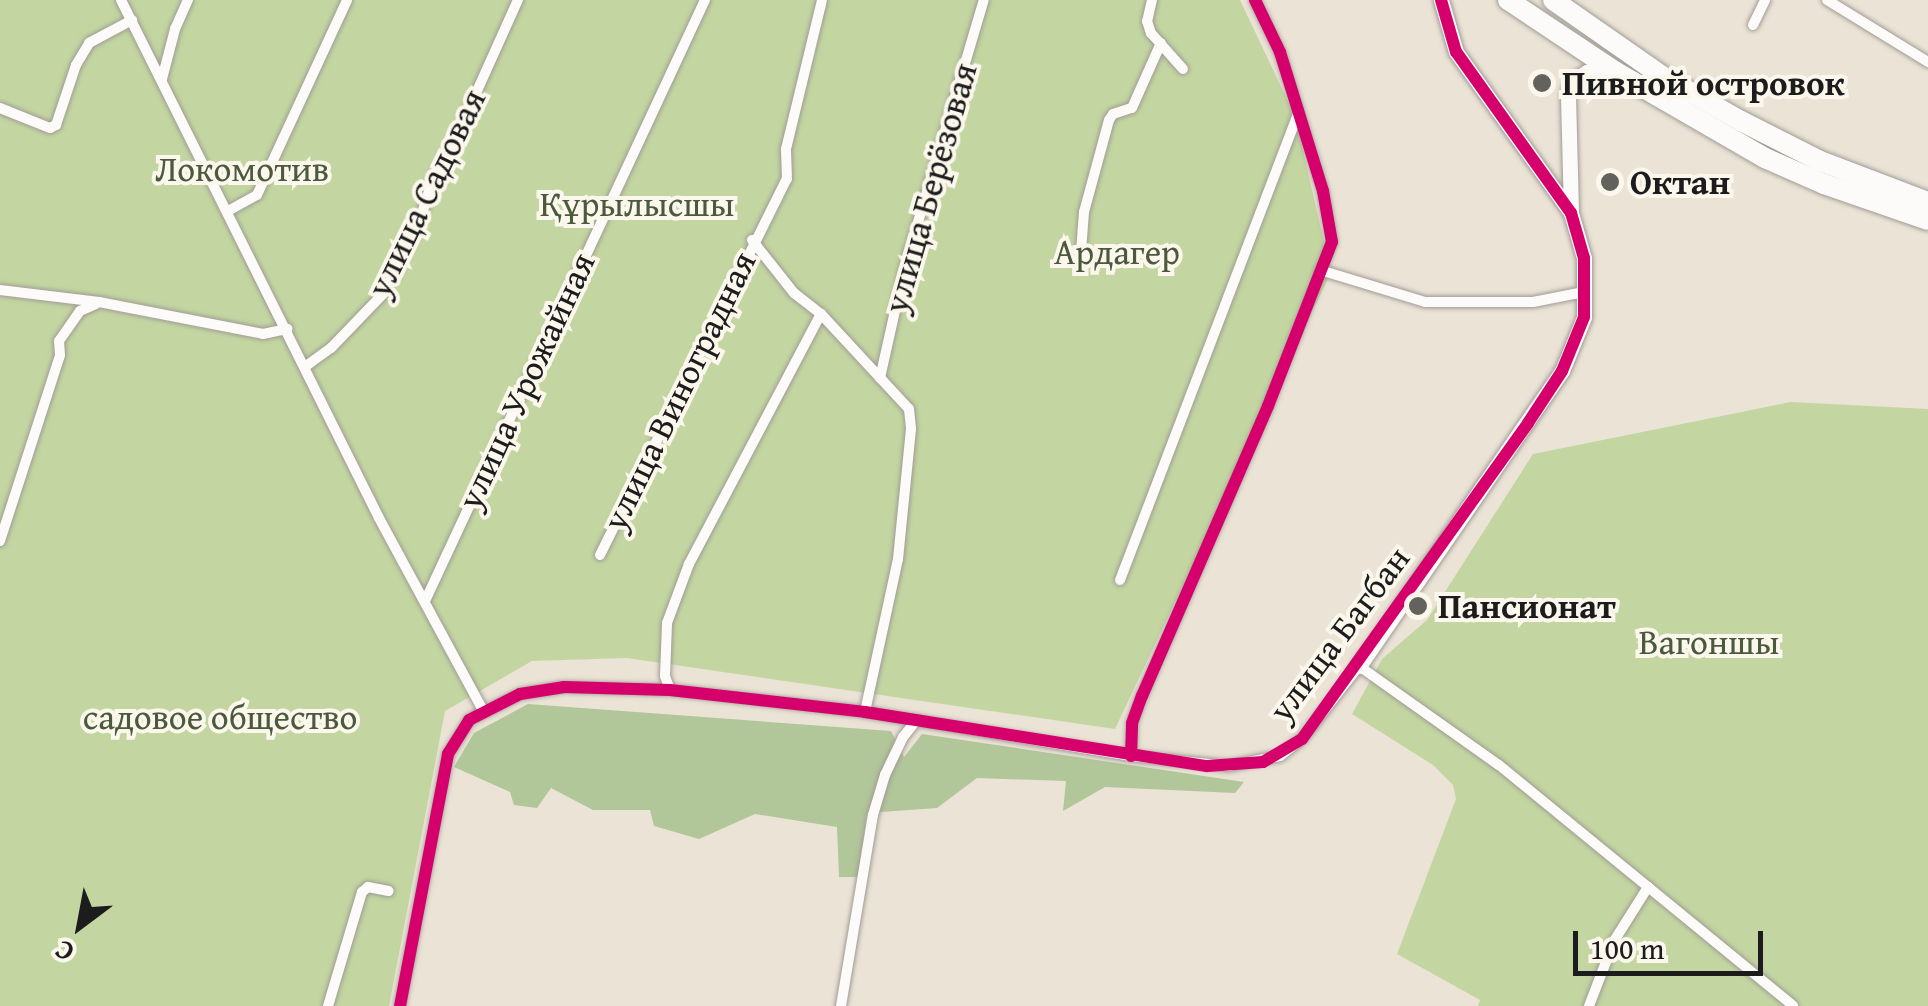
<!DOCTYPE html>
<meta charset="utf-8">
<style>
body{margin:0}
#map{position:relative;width:1928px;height:1006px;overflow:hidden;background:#ebe3d6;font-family:"Gentium Book Plus",serif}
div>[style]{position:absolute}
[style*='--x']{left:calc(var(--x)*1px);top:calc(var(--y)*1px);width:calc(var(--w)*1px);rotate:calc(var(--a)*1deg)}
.green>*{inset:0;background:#c3d6a1}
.forest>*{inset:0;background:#b1c699}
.roads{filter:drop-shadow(0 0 2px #a09c95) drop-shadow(0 0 2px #a09c95)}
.street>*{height:10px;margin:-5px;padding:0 5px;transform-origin:5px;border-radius:5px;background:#fcfbf9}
.secondary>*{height:15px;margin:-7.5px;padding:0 7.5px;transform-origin:7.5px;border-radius:7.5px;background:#fcfbf9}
.highway>*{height:20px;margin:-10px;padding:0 10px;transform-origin:10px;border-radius:10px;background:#fcfbf9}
.cycleway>*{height:12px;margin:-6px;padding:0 6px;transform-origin:6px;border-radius:6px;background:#d6006c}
.dots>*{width:28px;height:28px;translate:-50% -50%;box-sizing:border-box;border:5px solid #fbf7ec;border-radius:50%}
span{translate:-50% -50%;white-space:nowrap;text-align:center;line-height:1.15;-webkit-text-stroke:8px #fbf7ec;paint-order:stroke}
.poi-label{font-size:35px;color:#1c1c1c;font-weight:700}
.left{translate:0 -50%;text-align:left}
.park-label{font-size:35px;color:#4b593c}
.street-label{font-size:35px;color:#1c1c1c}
.north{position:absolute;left:30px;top:876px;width:100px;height:100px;-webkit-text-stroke:8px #fbf7ec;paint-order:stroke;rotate:212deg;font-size:28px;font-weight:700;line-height:40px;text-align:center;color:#1c1c1c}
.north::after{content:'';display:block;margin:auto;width:35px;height:45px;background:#1c1c1c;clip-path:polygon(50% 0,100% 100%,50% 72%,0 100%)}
.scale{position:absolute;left:1573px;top:931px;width:190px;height:45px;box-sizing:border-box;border:5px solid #1c1c1c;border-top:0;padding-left:12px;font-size:30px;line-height:35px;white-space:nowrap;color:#1c1c1c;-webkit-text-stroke:8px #fbf7ec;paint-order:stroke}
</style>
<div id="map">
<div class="green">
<i style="clip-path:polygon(0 0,1240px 0,1295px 116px,1331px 272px,1115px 729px,627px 658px,532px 661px,445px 711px,389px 1006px,0 1006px)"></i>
<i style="clip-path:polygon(1791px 402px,1928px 409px,1928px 1006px,1478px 1006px,1480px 1000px,1397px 954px,1456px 799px,1453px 785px,1433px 765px,1352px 714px,1382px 659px,1427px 620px,1533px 454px)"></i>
</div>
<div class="forest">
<i style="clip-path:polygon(528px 704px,891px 731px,904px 757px,922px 734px,1244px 782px,1235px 793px,1105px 787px,1063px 811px,1066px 781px,977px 778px,937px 808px,867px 813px,858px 877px,839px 877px,837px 827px,755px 814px,699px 839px,654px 826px,650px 810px,593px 810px,551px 788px,537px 808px,514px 805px,510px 792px,454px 767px,474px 733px)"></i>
</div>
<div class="roads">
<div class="street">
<i style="--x:121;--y:0;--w:579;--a:63.52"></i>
<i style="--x:379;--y:518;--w:218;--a:61.6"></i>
<i style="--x:1152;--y:0;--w:22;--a:103"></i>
<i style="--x:1147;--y:21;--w:13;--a:72"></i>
<i style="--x:1151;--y:33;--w:48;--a:48.4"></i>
<i style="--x:1827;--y:0;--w:119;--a:31.5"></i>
<i style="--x:1753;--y:25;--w:28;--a:-64"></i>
<i style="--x:162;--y:79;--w:52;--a:-75.4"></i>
<i style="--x:175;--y:29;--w:32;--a:-66"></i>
<i style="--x:0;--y:108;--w:54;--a:21.8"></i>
<i style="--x:50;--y:128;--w:7;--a:-27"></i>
<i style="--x:56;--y:125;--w:63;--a:-71.6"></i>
<i style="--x:76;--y:65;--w:26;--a:-59"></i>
<i style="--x:89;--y:43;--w:49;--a:-28.1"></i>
<i style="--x:228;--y:211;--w:33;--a:-29"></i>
<i style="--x:257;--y:195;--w:215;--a:-65.2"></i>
<i style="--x:752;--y:240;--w:68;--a:51.6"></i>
<i style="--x:794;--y:293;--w:34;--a:38"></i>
<i style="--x:821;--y:314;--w:129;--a:47.2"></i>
<i style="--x:909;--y:409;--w:20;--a:84"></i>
<i style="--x:911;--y:429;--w:131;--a:95.7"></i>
<i style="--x:898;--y:559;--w:157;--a:102.2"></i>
<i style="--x:1080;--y:265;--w:53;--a:-85.7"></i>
<i style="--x:1084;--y:212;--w:95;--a:-74.8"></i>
<i style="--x:1109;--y:120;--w:7;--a:-56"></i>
<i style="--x:1113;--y:114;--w:20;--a:-18"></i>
<i style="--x:1132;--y:108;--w:71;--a:-66"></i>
<i style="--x:1320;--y:270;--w:110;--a:16.9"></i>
<i style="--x:1425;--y:302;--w:108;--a:0"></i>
<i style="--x:1533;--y:302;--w:52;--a:-11.1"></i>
<i style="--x:0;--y:290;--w:100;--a:6.9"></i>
<i style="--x:99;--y:302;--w:167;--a:11"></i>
<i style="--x:263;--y:334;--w:25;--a:-12"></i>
<i style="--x:306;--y:366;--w:31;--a:-36"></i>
<i style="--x:331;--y:348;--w:76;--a:-46.1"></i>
<i style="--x:384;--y:293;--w:85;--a:-64"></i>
<i style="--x:421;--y:217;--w:38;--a:-73"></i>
<i style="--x:432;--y:181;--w:47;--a:-60.7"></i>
<i style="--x:455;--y:140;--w:154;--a:-65.8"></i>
<i style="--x:880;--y:378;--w:115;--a:-77.4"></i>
<i style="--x:905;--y:266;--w:277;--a:-73.5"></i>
<i style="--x:0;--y:541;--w:195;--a:-72.1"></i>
<i style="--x:60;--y:355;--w:14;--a:-94"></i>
<i style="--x:59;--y:341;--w:37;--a:-55"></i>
<i style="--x:80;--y:311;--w:17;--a:-24"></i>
<i style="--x:600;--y:555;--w:420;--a:-63.6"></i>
<i style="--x:787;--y:179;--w:30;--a:-92"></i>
<i style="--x:786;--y:149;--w:153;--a:-76.4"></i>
<i style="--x:1120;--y:580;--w:500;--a:-69.1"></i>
<i style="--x:426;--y:599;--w:661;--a:-65.03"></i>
<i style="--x:670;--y:690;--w:15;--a:-110"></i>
<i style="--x:665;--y:676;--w:53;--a:-87.8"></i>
<i style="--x:667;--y:623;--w:63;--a:-69.6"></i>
<i style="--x:689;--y:564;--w:283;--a:-62.2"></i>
<i style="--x:1131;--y:756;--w:33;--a:-88"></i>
<i style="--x:1132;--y:723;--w:29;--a:-70"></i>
<i style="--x:1142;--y:696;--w:316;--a:-66.5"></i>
<i style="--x:1268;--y:406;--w:176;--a:-68.7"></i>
<i style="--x:1332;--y:242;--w:52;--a:-100"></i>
<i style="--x:1323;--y:191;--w:145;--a:-107.2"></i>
<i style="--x:1280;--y:52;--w:58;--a:-115.7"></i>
<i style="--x:328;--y:1006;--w:119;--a:-73.4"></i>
<i style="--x:362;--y:892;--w:8;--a:-40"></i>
<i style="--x:368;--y:887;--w:21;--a:11"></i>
<i style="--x:400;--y:1006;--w:257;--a:-79.2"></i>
<i style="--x:448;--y:754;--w:40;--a:-58"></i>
<i style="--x:469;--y:720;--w:57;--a:-27"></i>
<i style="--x:520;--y:694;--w:45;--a:-9"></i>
<i style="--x:564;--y:687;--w:106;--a:1.6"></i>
<i style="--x:670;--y:690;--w:196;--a:6.4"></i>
<i style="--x:865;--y:712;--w:270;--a:9.4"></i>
<i style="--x:1131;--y:756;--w:98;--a:5.9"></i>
<i style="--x:1228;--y:766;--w:53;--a:-10.9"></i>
<i style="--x:1280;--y:756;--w:28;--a:-38"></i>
<i style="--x:1302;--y:739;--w:93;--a:-52"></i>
<i style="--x:1359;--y:666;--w:171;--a:35.3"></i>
<i style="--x:1499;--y:765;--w:380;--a:39.3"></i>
<i style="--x:841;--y:1006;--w:194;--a:-80.5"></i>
<i style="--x:873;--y:815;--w:42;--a:-73.3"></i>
<i style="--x:885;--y:775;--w:42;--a:-64.7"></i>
<i style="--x:903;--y:737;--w:22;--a:-51"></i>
<i style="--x:1589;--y:1006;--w:70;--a:-69"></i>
<i style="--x:1614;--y:941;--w:64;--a:-57.8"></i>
</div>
<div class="secondary">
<i style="--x:1571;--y:211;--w:118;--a:-91.5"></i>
<i style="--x:1568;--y:93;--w:14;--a:-65"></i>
<i style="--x:1574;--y:80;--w:15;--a:-32"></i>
<i style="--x:1587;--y:72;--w:23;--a:-10"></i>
<i style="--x:1359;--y:666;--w:358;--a:-55.5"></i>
<i style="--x:1562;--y:371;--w:58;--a:-67.8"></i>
<i style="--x:1584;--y:317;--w:59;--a:-90"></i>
<i style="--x:1584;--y:258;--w:47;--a:-106.1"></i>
<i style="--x:1571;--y:213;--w:198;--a:-125.5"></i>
<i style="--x:1456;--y:52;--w:54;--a:-106.1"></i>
</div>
<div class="highway">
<i style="--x:1508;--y:0;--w:130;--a:33.7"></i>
<i style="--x:1616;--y:72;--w:172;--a:30"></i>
<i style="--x:1765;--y:158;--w:64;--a:23.8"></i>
<i style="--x:1824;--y:184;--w:110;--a:19.1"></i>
<i style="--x:1553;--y:0;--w:133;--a:34.9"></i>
<i style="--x:1662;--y:76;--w:91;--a:29.7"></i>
<i style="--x:1741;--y:121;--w:89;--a:26.9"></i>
<i style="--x:1820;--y:161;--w:116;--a:20.8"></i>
</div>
</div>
<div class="cycleway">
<i style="--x:1131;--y:756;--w:33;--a:-88"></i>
<i style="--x:1132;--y:723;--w:29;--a:-70"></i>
<i style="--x:1142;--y:696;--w:316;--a:-66.5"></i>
<i style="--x:1268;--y:406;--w:176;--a:-68.7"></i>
<i style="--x:1332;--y:242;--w:52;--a:-100"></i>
<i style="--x:1323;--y:191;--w:145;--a:-107.2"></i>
<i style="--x:1280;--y:52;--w:58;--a:-115.7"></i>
<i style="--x:400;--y:1006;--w:257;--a:-79.2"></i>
<i style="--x:448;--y:754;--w:40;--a:-58"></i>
<i style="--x:469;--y:720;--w:57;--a:-27"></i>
<i style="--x:520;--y:694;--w:45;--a:-9"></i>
<i style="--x:564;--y:687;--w:106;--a:1.6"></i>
<i style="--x:670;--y:690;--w:196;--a:6.4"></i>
<i style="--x:865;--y:712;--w:346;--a:9"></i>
<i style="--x:1207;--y:766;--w:56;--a:-4.1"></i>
<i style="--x:1263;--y:762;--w:45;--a:-30.5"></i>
<i style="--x:1302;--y:739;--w:388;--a:-54.4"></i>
<i style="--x:1528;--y:423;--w:62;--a:-56.8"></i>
<i style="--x:1562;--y:371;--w:58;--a:-67.8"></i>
<i style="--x:1584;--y:317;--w:59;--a:-90"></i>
<i style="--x:1584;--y:258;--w:47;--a:-106.1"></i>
<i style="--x:1571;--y:213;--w:198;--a:-125.5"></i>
<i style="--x:1456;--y:52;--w:54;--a:-106.1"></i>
</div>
<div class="dots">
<i style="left:1542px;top:83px;background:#64625d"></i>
<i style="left:1610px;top:182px;background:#64625d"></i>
<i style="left:1418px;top:606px;background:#64625d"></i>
</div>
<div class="poi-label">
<span class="left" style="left:1562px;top:83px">Пивной островок</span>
<span class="left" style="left:1630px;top:182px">Октан</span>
<span class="left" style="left:1438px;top:606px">Пансионат</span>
</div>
<div class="park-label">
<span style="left:242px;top:169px">Локомотив</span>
<span style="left:637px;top:204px">Құрылысшы</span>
<span style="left:1117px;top:252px">Ардагер</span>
<span style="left:1709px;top:642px">Вагоншы</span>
<span style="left:220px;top:717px">садовое общество</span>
</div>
<div class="street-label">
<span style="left:930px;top:188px;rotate:-74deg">улица Берёзовая</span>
<span style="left:426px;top:193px;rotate:-64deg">улица Садовая</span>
<span style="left:526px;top:381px;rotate:-65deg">улица Урожайная</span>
<span style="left:679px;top:391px;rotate:-64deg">улица Виноградная</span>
<span style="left:1339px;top:634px;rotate:-53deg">улица Багбан</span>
</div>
<div class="north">С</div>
<div class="scale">100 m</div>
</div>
